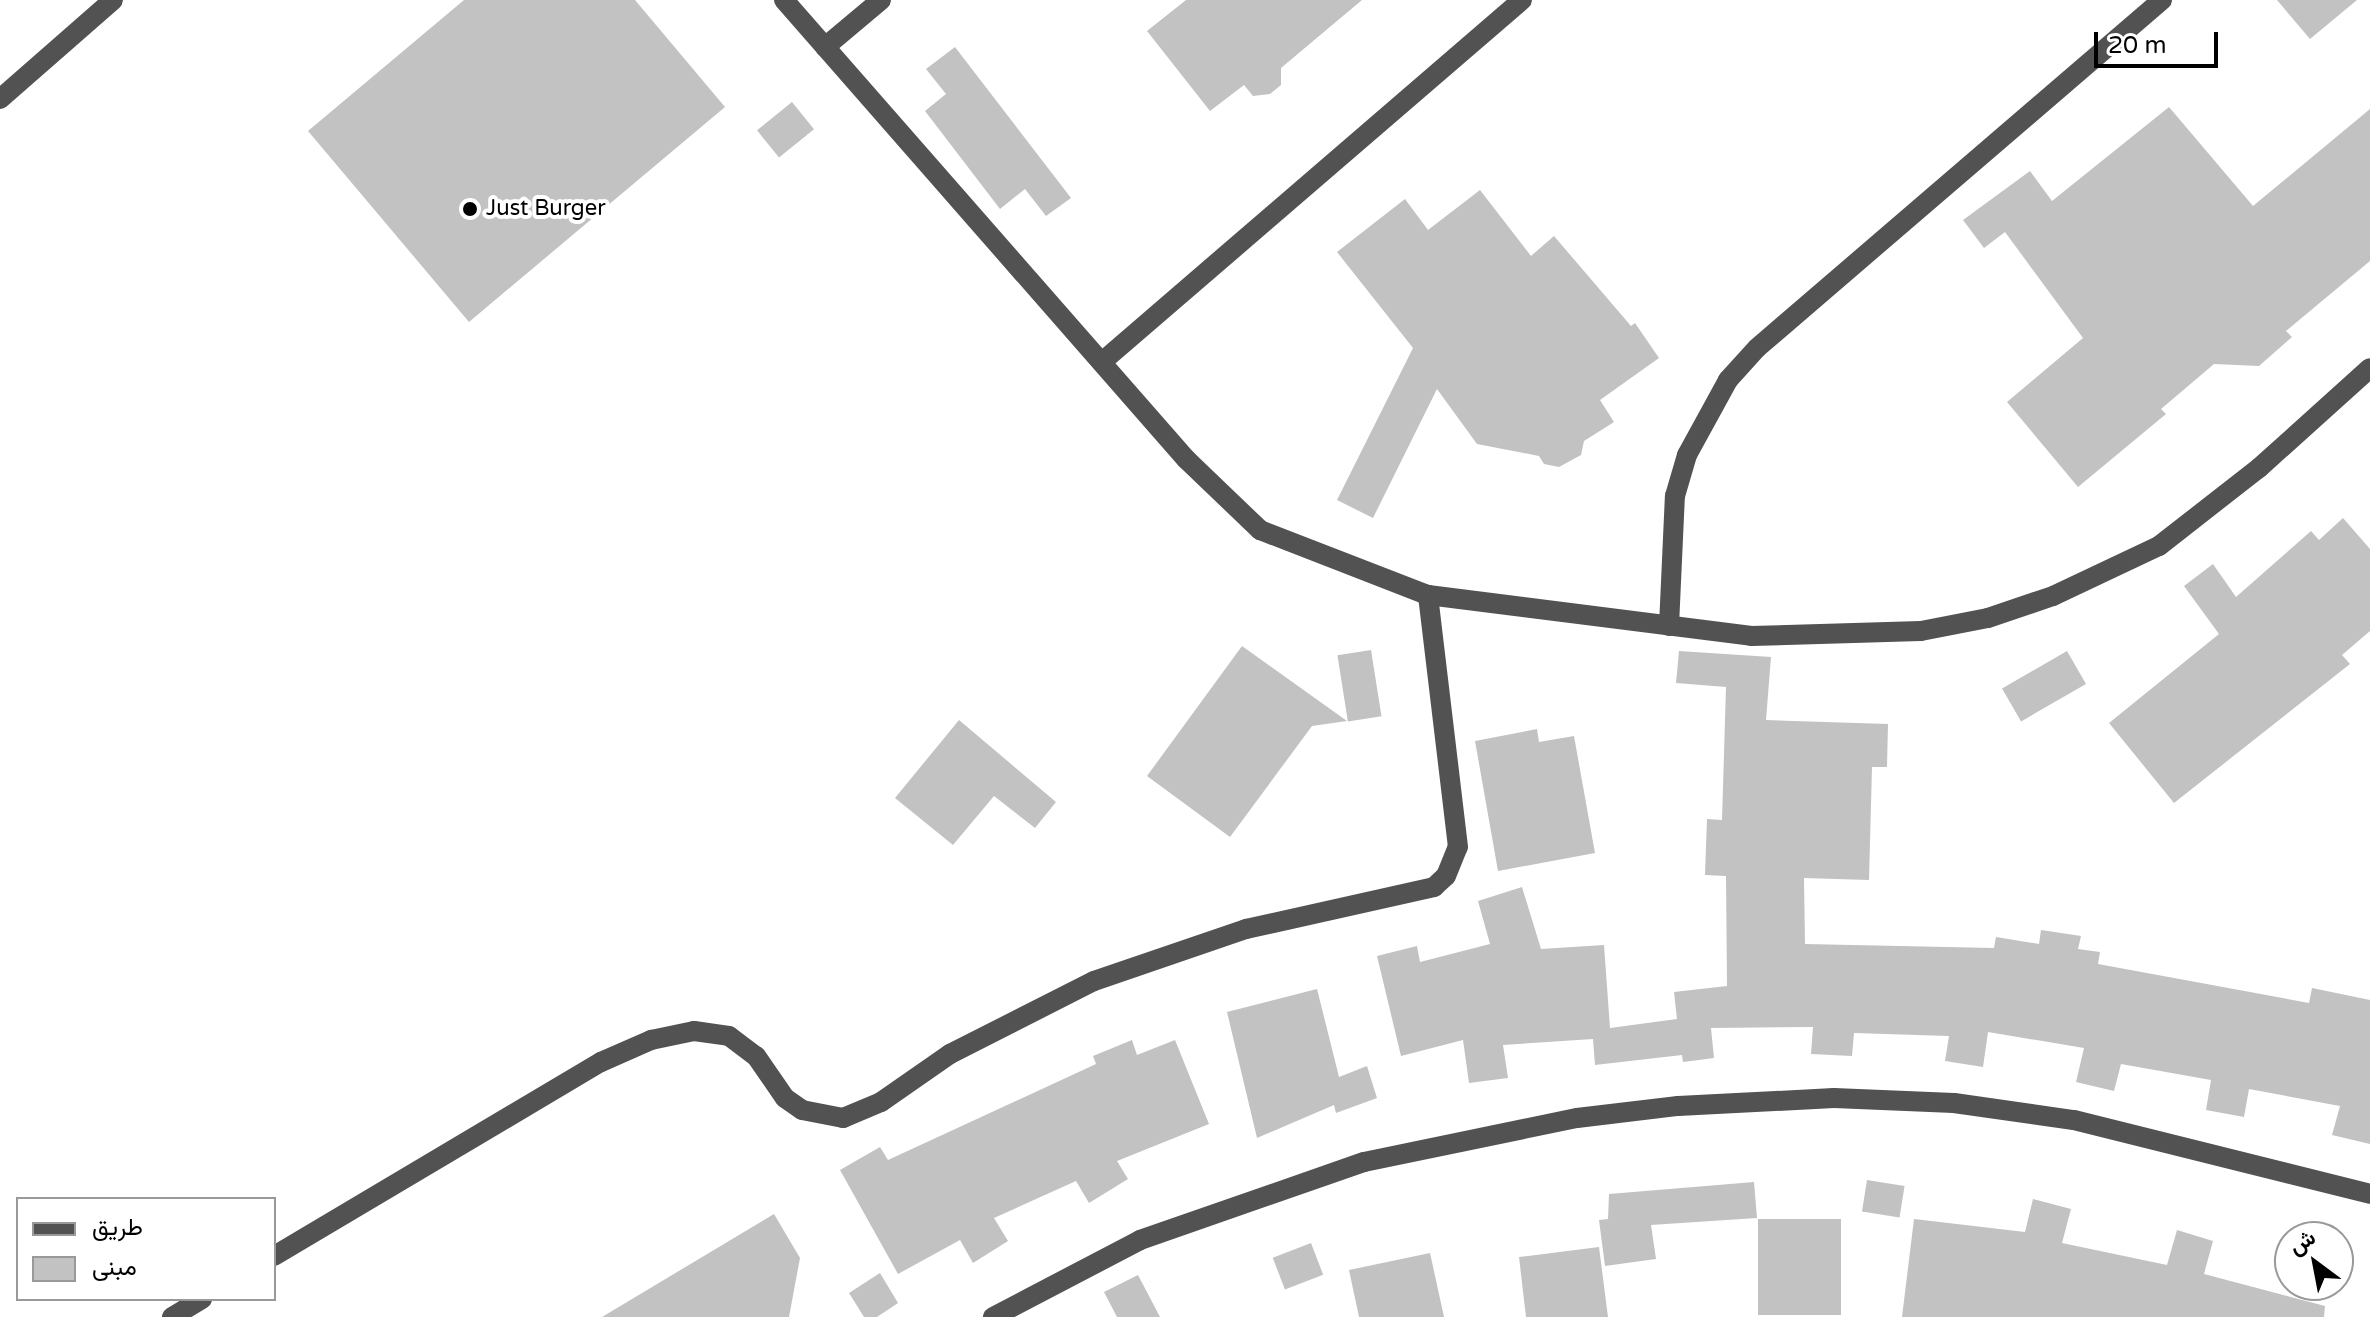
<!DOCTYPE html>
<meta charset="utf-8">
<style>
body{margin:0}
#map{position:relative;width:2370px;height:1317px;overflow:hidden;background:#fff;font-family:"Varela Round",Vazirmatn,sans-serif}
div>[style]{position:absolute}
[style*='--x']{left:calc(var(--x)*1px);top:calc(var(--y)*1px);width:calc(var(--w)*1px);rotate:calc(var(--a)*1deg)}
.building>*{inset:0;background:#c2c2c2;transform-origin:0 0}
.minor>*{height:20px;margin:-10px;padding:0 10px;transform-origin:10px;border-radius:10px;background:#525252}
.dots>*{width:22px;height:22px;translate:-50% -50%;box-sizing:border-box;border:4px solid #fff;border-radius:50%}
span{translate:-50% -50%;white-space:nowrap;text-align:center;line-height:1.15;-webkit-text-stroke:8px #fff;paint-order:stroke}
.poi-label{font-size:22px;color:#000}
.left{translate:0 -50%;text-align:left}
.legend{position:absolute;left:16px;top:1197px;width:260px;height:104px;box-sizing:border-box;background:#fff;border:2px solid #999;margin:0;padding:10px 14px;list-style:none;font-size:24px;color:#000}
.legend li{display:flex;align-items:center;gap:16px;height:40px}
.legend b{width:40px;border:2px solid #999}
.north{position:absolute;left:2274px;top:1221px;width:80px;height:80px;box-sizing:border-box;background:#fff;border:2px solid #999;border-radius:50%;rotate:328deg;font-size:22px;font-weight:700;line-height:32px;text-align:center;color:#000}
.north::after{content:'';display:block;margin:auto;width:28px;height:36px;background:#000;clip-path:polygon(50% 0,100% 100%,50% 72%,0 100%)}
.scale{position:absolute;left:2094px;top:32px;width:124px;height:36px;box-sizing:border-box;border:4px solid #000;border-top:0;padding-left:10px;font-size:24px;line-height:28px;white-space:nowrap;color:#000;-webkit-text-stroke:6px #fff;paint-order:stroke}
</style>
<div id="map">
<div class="building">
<i style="clip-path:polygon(464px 0,635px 0,725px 107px,469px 322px,308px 131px)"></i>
<i style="clip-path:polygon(1186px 0,1362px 0,1281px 68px,1281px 85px,1270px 94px,1253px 96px,1244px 85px,1210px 111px,1147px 31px)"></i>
<i style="clip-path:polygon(2277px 0,2357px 0,2310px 39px)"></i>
<i style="clip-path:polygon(955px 47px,1071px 198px,1046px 216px,1025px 189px,1000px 209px,925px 111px,946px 94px,926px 69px)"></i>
<i style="left:792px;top:102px;width:35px;height:45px;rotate:51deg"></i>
<i style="clip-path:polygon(2169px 107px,2253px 206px,2370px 109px,2370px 261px,2286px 331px,2292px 337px,2259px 366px,2214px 364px,2161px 409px,2166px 414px,2078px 487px,2007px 402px,2083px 338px,2005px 232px,1984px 248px,1963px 220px,2030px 171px,2052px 201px)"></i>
<i style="clip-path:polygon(1480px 190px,1531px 256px,1554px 236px,1631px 326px,1635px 323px,1659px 358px,1600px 400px,1614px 422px,1584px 441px,1581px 455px,1559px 467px,1544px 464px,1539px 456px,1477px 444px,1437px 389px,1373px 518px,1337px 500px,1413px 348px,1337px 252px,1405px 199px,1428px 230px)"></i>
<i style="clip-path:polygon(2343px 518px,2370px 549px,2370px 631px,2342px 655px,2350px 664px,2174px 803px,2109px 723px,2219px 634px,2184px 586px,2213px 564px,2236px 597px,2311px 531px,2319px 540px)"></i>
<i style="clip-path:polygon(1242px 646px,1347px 721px,1312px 726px,1230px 837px,1147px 776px)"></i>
<i style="left:1371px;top:650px;width:67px;height:34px;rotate:81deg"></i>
<i style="clip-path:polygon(1679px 651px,1771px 657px,1766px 720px,1888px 724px,1887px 767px,1872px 767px,1869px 880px,1804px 878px,1805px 944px,1994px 948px,1996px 937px,2039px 944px,2041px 930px,2081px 936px,2078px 949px,2100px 952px,2098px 964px,2309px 1003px,2312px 988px,2370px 1000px,2370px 1144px,2332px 1135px,2340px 1106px,2249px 1089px,2244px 1117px,2206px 1110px,2211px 1080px,2121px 1064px,2114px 1091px,2076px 1082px,2084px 1048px,1988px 1032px,1983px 1067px,1945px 1061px,1949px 1036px,1854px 1033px,1852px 1056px,1811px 1054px,1813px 1027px,1711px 1028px,1714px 1058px,1683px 1062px,1682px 1055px,1595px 1065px,1593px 1039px,1503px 1045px,1508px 1078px,1469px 1083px,1463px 1040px,1401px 1056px,1377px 956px,1417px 946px,1420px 962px,1490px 944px,1478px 901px,1522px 887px,1541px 949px,1604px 945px,1610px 1028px,1677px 1019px,1674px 992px,1727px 986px,1726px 876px,1705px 875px,1707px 819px,1722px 820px,1726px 687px,1676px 683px)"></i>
<i style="left:2067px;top:651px;width:38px;height:75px;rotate:60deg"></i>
<i style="clip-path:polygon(959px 720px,1056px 802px,1035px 828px,994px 796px,953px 845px,895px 798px)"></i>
<i style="clip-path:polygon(1537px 729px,1539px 742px,1574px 736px,1595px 853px,1498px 871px,1475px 741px)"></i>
<i style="clip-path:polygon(1317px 989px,1339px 1077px,1367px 1066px,1377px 1098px,1336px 1113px,1334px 1105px,1257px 1138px,1227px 1012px)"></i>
<i style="clip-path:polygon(1132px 1040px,1137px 1055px,1175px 1040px,1209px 1124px,1117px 1161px,1128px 1179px,1089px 1203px,1076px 1181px,994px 1218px,1008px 1241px,973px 1263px,960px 1240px,898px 1274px,840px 1170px,880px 1147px,888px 1160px,1096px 1064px,1093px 1056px)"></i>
<i style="left:1867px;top:1180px;width:38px;height:32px;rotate:9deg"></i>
<i style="clip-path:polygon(1754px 1182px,1757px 1218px,1651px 1225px,1656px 1259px,1605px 1266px,1599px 1220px,1608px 1219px,1609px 1194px)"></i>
<i style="clip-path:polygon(2033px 1199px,2071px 1209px,2062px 1243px,2167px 1265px,2177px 1230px,2213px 1241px,2204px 1274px,2325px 1306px,2324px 1317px,1902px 1317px,1914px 1219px,2025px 1232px)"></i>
<i style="clip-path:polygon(774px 1214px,800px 1258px,789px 1317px,602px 1317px)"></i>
<i style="left:1758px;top:1219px;width:83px;height:96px"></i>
<i style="left:1311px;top:1243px;width:34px;height:41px;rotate:69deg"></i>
<i style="clip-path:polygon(1599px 1247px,1608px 1317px,1526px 1317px,1519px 1257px)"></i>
<i style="clip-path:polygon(1430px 1253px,1444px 1317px,1359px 1317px,1349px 1270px)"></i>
<i style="clip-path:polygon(880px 1273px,898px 1303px,877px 1317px,864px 1317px,849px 1293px)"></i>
<i style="clip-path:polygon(1138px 1275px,1160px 1317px,1117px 1317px,1104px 1292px)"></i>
</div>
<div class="minor">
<i style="--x:784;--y:0;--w:610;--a:48.79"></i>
<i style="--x:1186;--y:459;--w:103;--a:43.8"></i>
<i style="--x:1260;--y:530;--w:180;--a:21.2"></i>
<i style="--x:1428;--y:595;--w:326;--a:7.2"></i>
<i style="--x:1751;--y:636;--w:170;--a:-1.7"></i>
<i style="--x:1921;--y:631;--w:68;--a:-11"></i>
<i style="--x:1988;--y:618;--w:69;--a:-18.7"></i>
<i style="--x:2053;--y:596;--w:117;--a:-25.3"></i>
<i style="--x:2159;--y:546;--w:127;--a:-38"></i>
<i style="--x:2259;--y:468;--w:149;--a:-42"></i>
<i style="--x:825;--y:47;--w:73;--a:-40"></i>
<i style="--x:0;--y:99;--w:150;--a:-41.2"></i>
<i style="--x:1103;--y:361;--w:553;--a:-40.75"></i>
<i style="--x:1669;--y:626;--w:130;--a:-87.4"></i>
<i style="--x:1675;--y:496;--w:43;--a:-73.7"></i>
<i style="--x:1687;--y:455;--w:85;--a:-61.3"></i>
<i style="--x:1728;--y:380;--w:43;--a:-47.8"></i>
<i style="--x:1757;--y:348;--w:534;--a:-40.67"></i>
<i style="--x:274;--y:1256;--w:380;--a:-30.7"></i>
<i style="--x:601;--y:1062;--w:55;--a:-23.7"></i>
<i style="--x:651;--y:1040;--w:44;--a:-11.8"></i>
<i style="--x:694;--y:1031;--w:35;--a:8"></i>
<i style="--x:729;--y:1036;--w:34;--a:37"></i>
<i style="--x:756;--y:1056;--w:51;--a:55.4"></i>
<i style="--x:785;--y:1098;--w:21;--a:35"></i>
<i style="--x:802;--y:1110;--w:42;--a:11"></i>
<i style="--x:843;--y:1118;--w:41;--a:-22.8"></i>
<i style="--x:881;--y:1102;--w:84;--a:-34.8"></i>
<i style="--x:950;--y:1054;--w:161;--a:-26.9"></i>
<i style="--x:1094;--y:981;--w:161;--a:-18.9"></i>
<i style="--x:1246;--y:929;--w:193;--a:-12.6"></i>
<i style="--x:1434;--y:887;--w:16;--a:-43"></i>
<i style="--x:1446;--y:876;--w:31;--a:-68"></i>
<i style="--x:1458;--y:847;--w:254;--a:-96.8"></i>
<i style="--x:172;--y:1317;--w:35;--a:-31"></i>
<i style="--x:993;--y:1317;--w:166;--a:-27.6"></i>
<i style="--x:1140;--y:1240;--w:237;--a:-19.2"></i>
<i style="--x:1364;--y:1162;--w:217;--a:-11.7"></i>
<i style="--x:1577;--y:1118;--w:102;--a:-6.8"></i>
<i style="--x:1678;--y:1106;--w:156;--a:-2.9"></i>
<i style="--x:1834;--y:1098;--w:120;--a:2.4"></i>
<i style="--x:1954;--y:1103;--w:121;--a:8.1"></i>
<i style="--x:2074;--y:1120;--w:305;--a:14"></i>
</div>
<div class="dots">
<i style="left:470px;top:209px;background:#000"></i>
</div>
<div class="poi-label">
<span class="left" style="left:486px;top:209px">Just Burger</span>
</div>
<ul class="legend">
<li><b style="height:10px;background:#525252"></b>طريق</li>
<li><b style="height:22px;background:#c2c2c2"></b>مبنى</li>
</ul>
<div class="north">ش</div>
<div class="scale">20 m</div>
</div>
